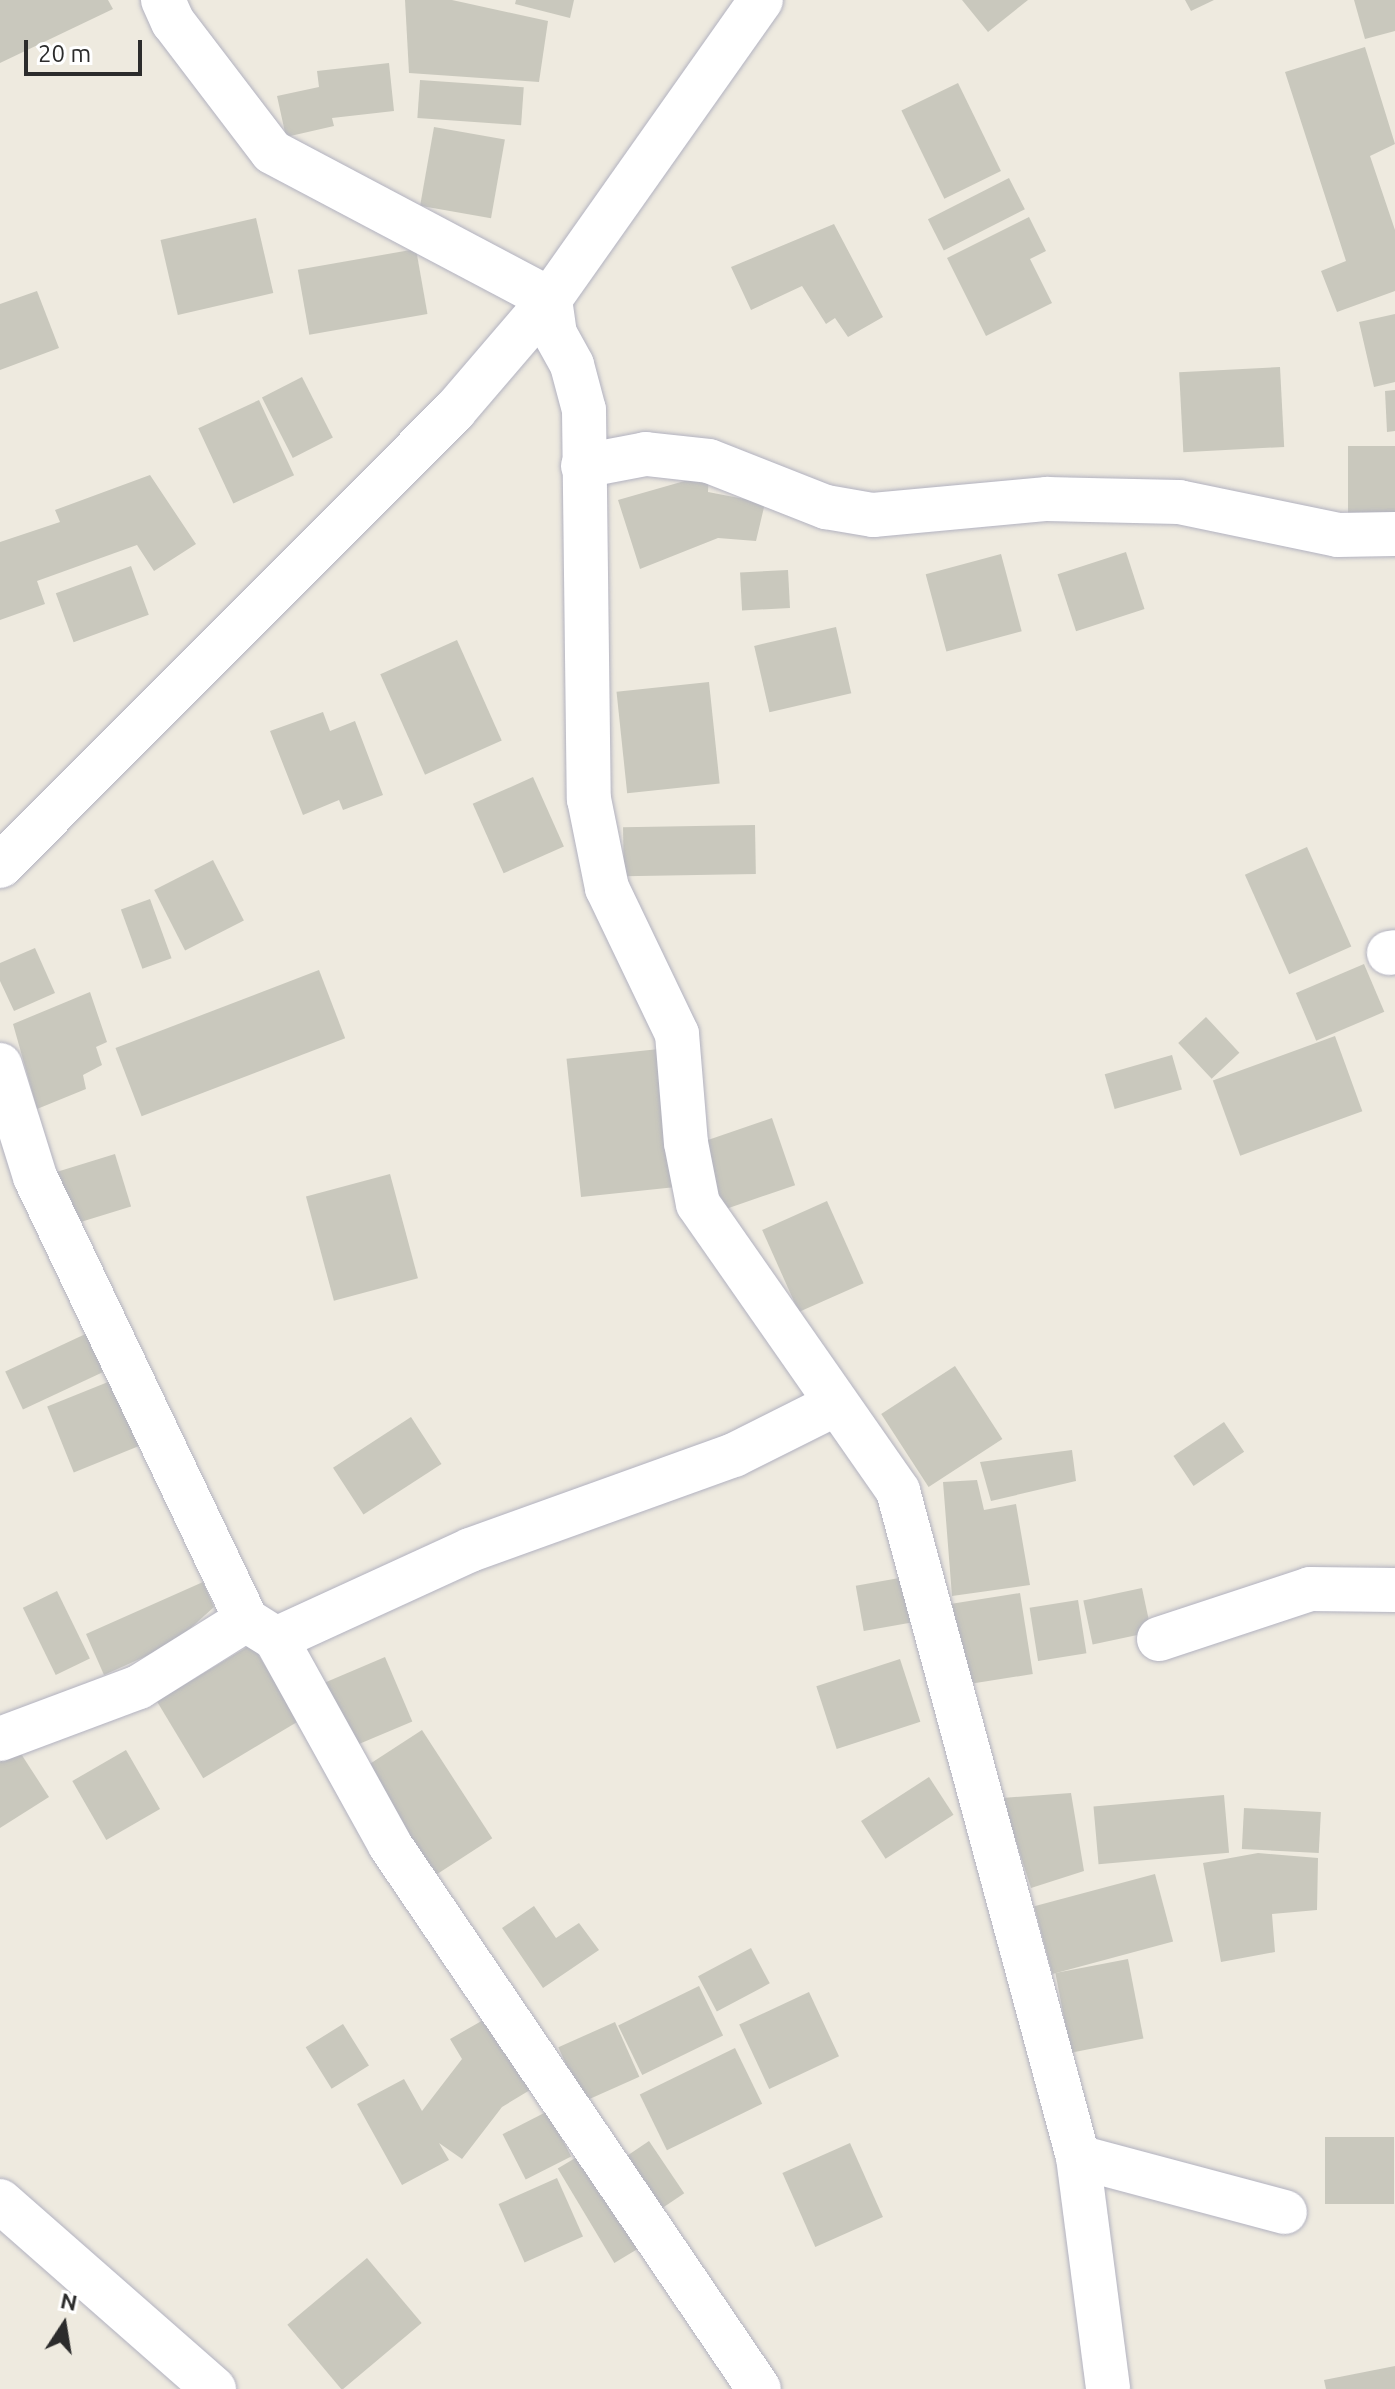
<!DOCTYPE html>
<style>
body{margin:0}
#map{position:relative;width:1395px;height:2389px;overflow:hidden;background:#eeeadf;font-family:Ubuntu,sans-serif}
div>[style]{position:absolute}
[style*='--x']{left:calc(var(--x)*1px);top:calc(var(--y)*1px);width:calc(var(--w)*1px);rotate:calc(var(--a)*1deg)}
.building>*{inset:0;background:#c9c8bd;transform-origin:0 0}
.roads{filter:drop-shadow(0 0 2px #b2b2c0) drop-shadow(0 0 2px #b2b2c0)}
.street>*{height:44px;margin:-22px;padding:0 22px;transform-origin:22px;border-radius:22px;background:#fff}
.secondary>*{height:44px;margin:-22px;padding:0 22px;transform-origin:22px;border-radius:22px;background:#fff}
span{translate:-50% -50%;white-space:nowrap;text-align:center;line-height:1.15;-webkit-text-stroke:6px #fff;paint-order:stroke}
.north{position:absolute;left:24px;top:2285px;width:80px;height:80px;-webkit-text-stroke:6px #fff;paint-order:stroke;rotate:12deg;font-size:22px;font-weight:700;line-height:32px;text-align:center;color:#2c2c2c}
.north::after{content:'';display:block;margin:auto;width:28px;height:36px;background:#2c2c2c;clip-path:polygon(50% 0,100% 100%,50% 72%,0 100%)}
.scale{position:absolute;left:24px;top:40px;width:118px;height:36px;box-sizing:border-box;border:4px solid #2c2c2c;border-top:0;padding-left:10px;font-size:24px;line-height:28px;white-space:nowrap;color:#2c2c2c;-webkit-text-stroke:6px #fff;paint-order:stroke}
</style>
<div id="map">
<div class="building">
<i style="clip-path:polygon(0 0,108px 0,113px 9px,0 63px)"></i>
<i style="clip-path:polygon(405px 0,452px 0,548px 21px,539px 82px,409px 73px)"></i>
<i style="clip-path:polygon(516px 0,574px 0,570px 18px,515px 4px)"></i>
<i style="clip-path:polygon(962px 0,1028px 0,988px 32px)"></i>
<i style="clip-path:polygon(1185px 0,1214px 0,1191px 11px)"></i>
<i style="clip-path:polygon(1354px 0,1395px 0,1395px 31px,1365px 39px)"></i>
<i style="clip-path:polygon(1365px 47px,1395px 144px,1370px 156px,1395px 230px,1395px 291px,1337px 312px,1321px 271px,1346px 261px,1285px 72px)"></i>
<i style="clip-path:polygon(389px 63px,394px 111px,332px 118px,334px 126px,286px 137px,277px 96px,319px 87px,317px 71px)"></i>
<i style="left:420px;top:80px;width:104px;height:38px;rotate:4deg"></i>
<i style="left:958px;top:83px;width:98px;height:63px;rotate:64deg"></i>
<i style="left:434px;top:127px;width:72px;height:80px;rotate:10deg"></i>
<i style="left:1009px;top:178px;width:35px;height:91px;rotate:63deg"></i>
<i style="clip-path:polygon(1029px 217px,1046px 251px,1030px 259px,1052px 303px,986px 336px,947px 258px)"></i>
<i style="left:256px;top:218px;width:77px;height:98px;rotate:77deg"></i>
<i style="clip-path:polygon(834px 224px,883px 317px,848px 337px,835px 318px,826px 324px,802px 286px,751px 310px,731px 267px)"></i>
<i style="left:416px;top:249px;width:66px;height:120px;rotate:80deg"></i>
<i style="clip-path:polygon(37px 291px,59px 348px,0 370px,0 304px)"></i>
<i style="clip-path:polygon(1395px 314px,1395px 382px,1374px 387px,1359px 322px)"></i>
<i style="left:1280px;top:367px;width:80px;height:101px;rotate:87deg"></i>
<i style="left:302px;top:377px;width:68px;height:45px;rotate:63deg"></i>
<i style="clip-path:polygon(1395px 390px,1395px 431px,1387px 432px,1385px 391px)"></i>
<i style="left:259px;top:400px;width:83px;height:67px;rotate:65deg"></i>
<i style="left:1395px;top:446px;width:71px;height:47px;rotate:90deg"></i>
<i style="clip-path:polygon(709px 474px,708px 492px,765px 503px,756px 541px,718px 538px,640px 569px,618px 500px)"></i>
<i style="clip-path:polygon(150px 475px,196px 544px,154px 571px,137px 545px,37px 581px,45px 604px,0 620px,0 542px,60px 522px,55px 510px)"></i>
<i style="left:1126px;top:552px;width:60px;height:72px;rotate:72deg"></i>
<i style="left:1001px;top:554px;width:80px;height:78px;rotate:75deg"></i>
<i style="left:131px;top:566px;width:52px;height:80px;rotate:70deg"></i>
<i style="left:788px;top:570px;width:38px;height:48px;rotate:87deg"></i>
<i style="left:836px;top:627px;width:68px;height:84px;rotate:77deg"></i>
<i style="left:457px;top:640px;width:110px;height:84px;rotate:66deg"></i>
<i style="left:709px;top:682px;width:102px;height:93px;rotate:84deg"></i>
<i style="clip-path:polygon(323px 712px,330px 731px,355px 721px,383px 795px,343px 810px,339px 800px,303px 815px,270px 731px)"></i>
<i style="left:533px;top:777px;width:76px;height:66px;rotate:66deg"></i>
<i style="left:755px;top:825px;width:49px;height:132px;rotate:89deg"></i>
<i style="left:1307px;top:847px;width:109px;height:68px;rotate:66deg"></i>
<i style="left:213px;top:860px;width:68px;height:66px;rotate:63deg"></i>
<i style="left:150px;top:899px;width:63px;height:31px;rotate:70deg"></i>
<i style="clip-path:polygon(35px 948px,55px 993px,14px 1011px,0 981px,0 963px)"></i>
<i style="left:1364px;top:964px;width:52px;height:74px;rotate:67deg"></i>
<i style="left:319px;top:970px;width:73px;height:218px;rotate:69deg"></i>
<i style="clip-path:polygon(90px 992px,107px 1042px,96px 1047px,102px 1065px,83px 1075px,86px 1089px,37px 1109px,13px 1024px)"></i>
<i style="left:1206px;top:1017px;width:49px;height:38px;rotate:47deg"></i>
<i style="left:1335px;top:1036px;width:80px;height:130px;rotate:70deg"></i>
<i style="left:659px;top:1049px;width:139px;height:93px;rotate:84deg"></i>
<i style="left:1172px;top:1055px;width:36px;height:70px;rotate:74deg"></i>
<i style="left:772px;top:1118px;width:71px;height:77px;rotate:71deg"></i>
<i style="left:115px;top:1154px;width:55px;height:62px;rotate:73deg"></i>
<i style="left:390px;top:1174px;width:108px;height:87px;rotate:75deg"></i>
<i style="left:827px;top:1201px;width:90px;height:71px;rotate:66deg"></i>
<i style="left:94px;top:1330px;width:42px;height:98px;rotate:65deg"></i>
<i style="left:955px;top:1366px;width:87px;height:88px;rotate:57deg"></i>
<i style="left:113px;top:1380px;width:71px;height:71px;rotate:68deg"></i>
<i style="left:411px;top:1417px;width:56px;height:93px;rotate:57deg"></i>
<i style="left:1224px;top:1422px;width:36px;height:61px;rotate:56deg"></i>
<i style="clip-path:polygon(1072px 1450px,1076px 1481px,991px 1501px,980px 1462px)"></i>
<i style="clip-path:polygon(977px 1480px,984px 1510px,1016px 1504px,1030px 1585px,952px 1596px,943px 1482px)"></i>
<i style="left:905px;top:1577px;width:46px;height:50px;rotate:80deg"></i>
<i style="clip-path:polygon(203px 1582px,214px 1607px,173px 1644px,104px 1675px,86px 1634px)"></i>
<i style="left:1142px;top:1588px;width:45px;height:60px;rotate:78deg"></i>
<i style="left:57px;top:1591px;width:75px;height:38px;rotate:64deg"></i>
<i style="left:1020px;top:1593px;width:82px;height:69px;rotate:81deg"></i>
<i style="left:1078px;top:1600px;width:54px;height:49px;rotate:81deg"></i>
<i style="left:252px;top:1644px;width:90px;height:111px;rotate:59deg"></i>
<i style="left:385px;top:1657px;width:70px;height:67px;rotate:67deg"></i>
<i style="left:900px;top:1659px;width:66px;height:88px;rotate:72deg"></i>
<i style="left:422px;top:1730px;width:129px;height:72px;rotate:57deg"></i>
<i style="clip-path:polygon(14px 1743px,49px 1797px,0 1828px,0 1752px)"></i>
<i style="left:126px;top:1750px;width:68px;height:62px;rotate:60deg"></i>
<i style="left:929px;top:1777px;width:45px;height:81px;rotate:57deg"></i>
<i style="clip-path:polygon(1071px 1793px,1084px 1871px,1031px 1888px,1002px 1798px)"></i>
<i style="left:1224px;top:1795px;width:58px;height:131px;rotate:85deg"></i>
<i style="left:1244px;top:1808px;width:77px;height:41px;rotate:3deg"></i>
<i style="clip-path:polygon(1258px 1853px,1318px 1858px,1317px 1910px,1272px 1914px,1275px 1952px,1221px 1962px,1203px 1863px)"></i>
<i style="left:1155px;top:1874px;width:70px;height:125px;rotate:75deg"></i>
<i style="clip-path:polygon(534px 1906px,556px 1938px,579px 1923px,599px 1950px,543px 1988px,502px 1928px)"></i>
<i style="left:751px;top:1948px;width:40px;height:60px;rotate:62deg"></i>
<i style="left:1128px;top:1959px;width:81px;height:74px;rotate:79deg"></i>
<i style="left:699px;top:1986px;width:55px;height:90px;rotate:64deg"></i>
<i style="left:809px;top:1992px;width:71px;height:77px;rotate:65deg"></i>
<i style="clip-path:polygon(492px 2015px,535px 2087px,502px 2107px,462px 2159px,439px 2143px,449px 2160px,402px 2185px,357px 2104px,404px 2079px,422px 2111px,462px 2059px,450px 2039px)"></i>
<i style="left:615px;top:2022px;width:60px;height:62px;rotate:66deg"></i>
<i style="left:343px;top:2024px;width:49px;height:44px;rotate:58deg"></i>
<i style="left:735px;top:2048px;width:62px;height:106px;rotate:64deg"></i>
<i style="left:548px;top:2111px;width:51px;height:51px;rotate:63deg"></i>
<i style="left:1325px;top:2137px;width:69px;height:67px"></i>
<i style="left:649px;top:2141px;width:63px;height:38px;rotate:56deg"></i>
<i style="left:850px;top:2143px;width:81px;height:74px;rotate:66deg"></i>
<i style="left:592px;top:2148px;width:110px;height:40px;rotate:59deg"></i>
<i style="left:557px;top:2178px;width:64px;height:64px;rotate:66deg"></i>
<i style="left:367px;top:2258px;width:85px;height:104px;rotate:50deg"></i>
<i style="clip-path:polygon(1395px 2366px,1395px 2389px,1326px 2389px,1324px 2380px)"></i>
</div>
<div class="roads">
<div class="street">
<i style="--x:163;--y:0;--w:24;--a:66"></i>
<i style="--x:173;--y:22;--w:163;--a:52.7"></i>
<i style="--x:272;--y:152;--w:314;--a:27.9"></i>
<i style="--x:550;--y:299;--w:35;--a:82"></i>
<i style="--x:555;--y:334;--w:35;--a:61"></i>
<i style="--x:572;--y:365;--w:47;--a:75.1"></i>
<i style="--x:584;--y:410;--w:389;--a:89.3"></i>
<i style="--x:589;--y:799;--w:91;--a:78.6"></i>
<i style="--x:607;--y:888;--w:162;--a:64.4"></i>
<i style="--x:677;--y:1034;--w:109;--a:85.3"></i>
<i style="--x:686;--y:1143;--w:62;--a:78.9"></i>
<i style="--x:698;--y:1204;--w:350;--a:55.1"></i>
<i style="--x:898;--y:1491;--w:690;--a:74.88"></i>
<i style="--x:1078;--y:2157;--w:234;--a:82.6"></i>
<i style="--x:583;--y:466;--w:64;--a:-10.8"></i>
<i style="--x:646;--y:454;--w:63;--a:6.3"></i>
<i style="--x:709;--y:461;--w:126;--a:21.5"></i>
<i style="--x:826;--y:507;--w:48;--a:9.7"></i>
<i style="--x:873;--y:515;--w:175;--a:-5.3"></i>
<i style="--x:1047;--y:499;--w:132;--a:1.3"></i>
<i style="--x:1179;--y:502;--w:162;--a:11.7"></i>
<i style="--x:1338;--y:535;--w:57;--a:-1"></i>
<i style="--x:1389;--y:953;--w:6;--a:-9"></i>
<i style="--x:0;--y:1065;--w:117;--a:72.6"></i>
<i style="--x:35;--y:1177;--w:491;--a:64.5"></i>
<i style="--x:246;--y:1620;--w:36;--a:32"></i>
<i style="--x:276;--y:1639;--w:235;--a:61"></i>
<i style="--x:390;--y:1845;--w:657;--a:55.85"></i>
<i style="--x:276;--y:1639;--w:213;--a:-24.6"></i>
<i style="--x:470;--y:1550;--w:281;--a:-19.8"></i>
<i style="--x:734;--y:1455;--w:112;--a:-26.6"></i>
<i style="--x:1159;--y:1639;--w:159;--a:-18.3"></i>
<i style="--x:1310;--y:1589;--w:85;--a:0.7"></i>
<i style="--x:0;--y:1739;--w:148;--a:-20.5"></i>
<i style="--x:139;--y:1687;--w:126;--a:-32.1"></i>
<i style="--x:1078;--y:2157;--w:214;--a:14.9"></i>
<i style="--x:0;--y:2201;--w:285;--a:41.3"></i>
</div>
<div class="secondary">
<i style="--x:0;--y:866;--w:644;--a:-45.06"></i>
<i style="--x:455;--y:410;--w:146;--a:-49.4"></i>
<i style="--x:550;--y:299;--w:366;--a:-54.8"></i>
</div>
</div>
<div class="north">N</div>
<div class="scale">20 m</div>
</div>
